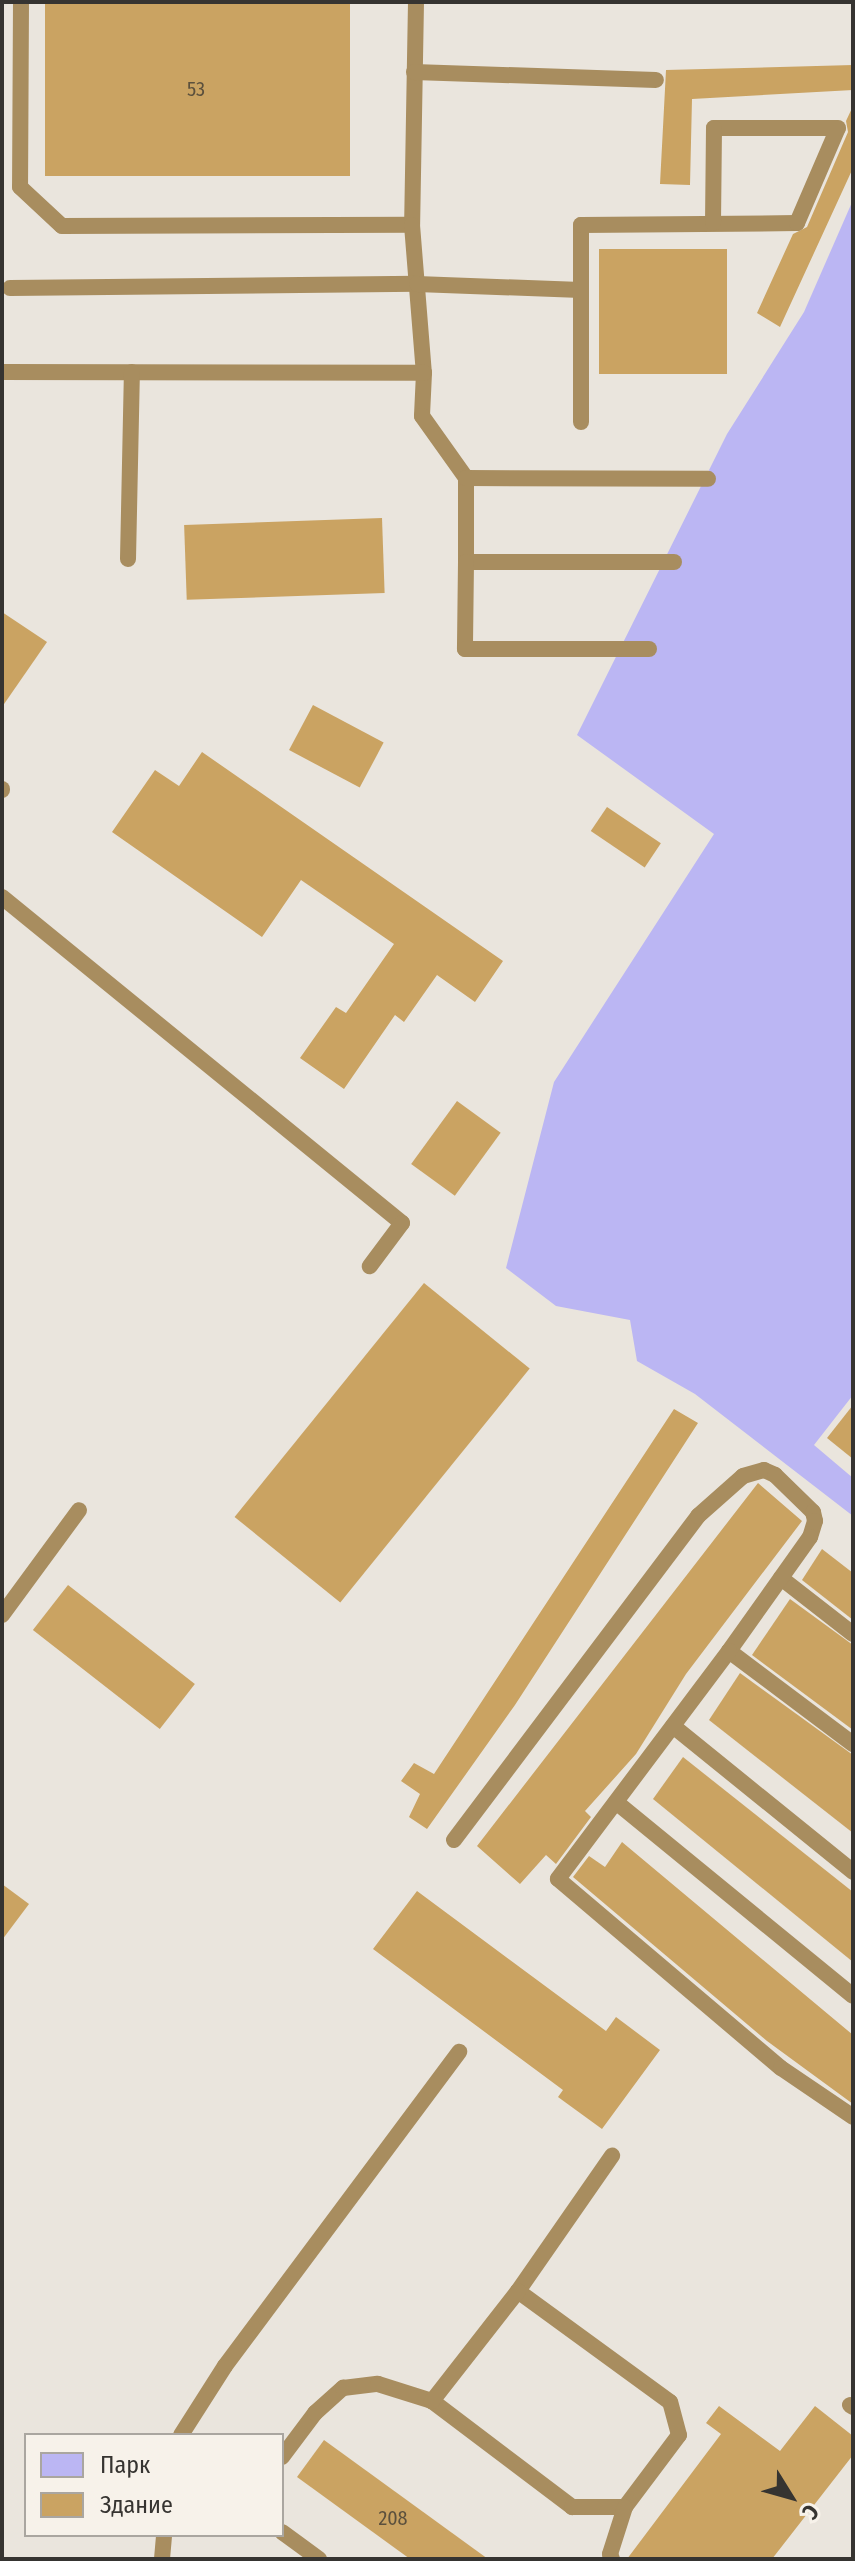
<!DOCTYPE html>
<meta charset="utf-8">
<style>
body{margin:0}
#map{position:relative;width:855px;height:2561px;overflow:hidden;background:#eae5dd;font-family:"Fira Sans Condensed",sans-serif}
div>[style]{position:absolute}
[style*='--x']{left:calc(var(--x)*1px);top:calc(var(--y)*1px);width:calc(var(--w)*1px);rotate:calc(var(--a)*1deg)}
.green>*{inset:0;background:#bbb6f3}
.building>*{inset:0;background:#caa362;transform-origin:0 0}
.lane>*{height:16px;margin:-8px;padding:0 8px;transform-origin:8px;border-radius:8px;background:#a88d5f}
span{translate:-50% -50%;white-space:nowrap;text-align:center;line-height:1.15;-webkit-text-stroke:6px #f7f2ea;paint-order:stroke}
.number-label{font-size:20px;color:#5b503d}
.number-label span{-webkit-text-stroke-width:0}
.frame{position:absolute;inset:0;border:4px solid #363431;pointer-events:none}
.legend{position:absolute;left:24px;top:2433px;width:260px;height:104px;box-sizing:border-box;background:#f7f2ea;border:2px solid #aaa6a0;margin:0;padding:10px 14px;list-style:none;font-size:24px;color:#363431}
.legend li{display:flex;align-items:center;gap:16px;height:40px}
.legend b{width:40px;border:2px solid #aaa6a0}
.north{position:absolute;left:751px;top:2457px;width:80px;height:80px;-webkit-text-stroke:6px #f7f2ea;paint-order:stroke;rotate:127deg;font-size:22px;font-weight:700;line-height:32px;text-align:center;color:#363431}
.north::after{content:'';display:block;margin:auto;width:28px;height:36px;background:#363431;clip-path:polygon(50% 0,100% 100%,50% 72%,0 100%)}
</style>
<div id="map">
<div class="green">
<i style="clip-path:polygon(853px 200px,853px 1395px,814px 1445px,853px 1478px,853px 1516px,695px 1394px,637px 1361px,630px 1320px,556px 1306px,506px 1268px,554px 1082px,714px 834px,577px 735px,727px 434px,804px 312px)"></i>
</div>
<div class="building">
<i style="left:45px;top:2px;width:305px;height:174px"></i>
<i style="clip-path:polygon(853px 65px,853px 90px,692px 99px,690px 185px,660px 184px,666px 70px)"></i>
<i style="clip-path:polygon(853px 106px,853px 168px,780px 327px,757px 313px,793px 234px,807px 227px,848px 132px,846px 121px)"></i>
<i style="left:599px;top:249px;width:128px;height:125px"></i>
<i style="left:382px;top:518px;width:75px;height:198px;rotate:88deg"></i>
<i style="clip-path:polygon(2px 612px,47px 642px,2px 707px)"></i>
<i style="left:313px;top:705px;width:80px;height:51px;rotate:28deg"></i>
<i style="clip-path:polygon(202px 752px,503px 961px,475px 1002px,437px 975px,404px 1022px,395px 1015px,344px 1089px,300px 1058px,336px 1007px,346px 1013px,394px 944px,301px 880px,262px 937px,112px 832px,155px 770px,179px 786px)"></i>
<i style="left:607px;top:807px;width:65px;height:29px;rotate:34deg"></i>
<i style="left:457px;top:1101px;width:54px;height:78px;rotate:36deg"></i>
<i style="left:424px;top:1283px;width:136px;height:301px;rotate:39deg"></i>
<i style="clip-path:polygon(853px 1405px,853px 1459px,827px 1438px)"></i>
<i style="clip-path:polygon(674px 1409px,698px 1423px,515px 1705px,427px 1829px,409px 1817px,420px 1794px,401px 1781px,414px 1763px,434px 1774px)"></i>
<i style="clip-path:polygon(758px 1483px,802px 1521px,686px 1674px,636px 1754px,585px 1811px,591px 1817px,556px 1864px,546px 1855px,520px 1884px,477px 1846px)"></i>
<i style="clip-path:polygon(822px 1549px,853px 1573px,853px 1620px,802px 1580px)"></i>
<i style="left:68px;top:1585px;width:161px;height:57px;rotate:38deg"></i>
<i style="clip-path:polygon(790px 1599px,853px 1645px,853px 1730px,752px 1655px)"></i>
<i style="clip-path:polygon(740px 1673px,853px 1755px,853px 1833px,709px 1720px)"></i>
<i style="clip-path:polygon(683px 1757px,853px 1892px,853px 1962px,653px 1799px)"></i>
<i style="clip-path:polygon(622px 1842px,853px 2035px,853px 2104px,767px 2041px,573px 1877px,589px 1856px,605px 1867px)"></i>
<i style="clip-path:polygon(2px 1884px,29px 1904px,2px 1940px)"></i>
<i style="clip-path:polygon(417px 1891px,606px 2031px,616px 2017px,660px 2050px,602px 2129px,558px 2097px,563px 2090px,373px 1949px)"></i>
<i style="clip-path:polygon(719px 2406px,780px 2451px,815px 2406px,853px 2436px,853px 2455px,772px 2559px,627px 2559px,721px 2434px,706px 2423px)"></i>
<i style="clip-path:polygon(324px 2440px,488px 2559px,410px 2559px,297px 2477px)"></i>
</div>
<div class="lane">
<i style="--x:21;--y:2;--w:185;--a:90.3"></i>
<i style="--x:20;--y:187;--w:57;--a:42.9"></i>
<i style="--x:62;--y:226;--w:350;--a:-0.2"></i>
<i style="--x:416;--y:2;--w:223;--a:91"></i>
<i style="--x:412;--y:225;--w:148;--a:85.4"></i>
<i style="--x:424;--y:373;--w:43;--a:92.7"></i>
<i style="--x:422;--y:416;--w:76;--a:54.6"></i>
<i style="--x:466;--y:478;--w:84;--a:90"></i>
<i style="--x:466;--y:562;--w:208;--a:0"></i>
<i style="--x:414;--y:72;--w:242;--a:1.9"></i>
<i style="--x:10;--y:288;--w:407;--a:-0.6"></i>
<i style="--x:417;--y:284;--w:164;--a:2.1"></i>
<i style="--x:2;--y:372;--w:422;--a:0.1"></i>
<i style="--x:581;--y:422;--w:197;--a:-90"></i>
<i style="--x:581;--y:225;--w:216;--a:-0.5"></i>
<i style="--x:797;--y:223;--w:103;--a:-66.7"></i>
<i style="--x:838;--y:128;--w:124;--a:180"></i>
<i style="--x:714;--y:128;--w:95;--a:90.6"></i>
<i style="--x:466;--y:478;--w:242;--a:0.2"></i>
<i style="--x:128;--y:559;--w:187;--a:-88.8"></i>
<i style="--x:466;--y:562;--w:87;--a:90.7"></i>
<i style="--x:465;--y:649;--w:184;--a:0"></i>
<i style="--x:2;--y:790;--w:1;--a:-90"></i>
<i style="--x:2;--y:897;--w:516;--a:39.18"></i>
<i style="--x:402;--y:1223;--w:54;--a:126.7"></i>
<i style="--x:781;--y:1578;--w:91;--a:37.9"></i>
<i style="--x:2;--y:1615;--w:130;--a:-53.7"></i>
<i style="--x:729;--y:1651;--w:155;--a:36.9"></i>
<i style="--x:673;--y:1726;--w:232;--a:39"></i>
<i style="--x:616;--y:1802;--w:306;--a:39.3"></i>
<i style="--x:454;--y:1840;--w:406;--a:-53"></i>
<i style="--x:698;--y:1516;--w:60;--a:-41.6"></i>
<i style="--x:743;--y:1476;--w:22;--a:-16"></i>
<i style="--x:764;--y:1470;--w:12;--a:24"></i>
<i style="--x:775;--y:1475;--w:53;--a:44.2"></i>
<i style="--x:813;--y:1512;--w:9;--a:77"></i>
<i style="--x:815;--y:1521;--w:17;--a:107"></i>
<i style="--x:810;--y:1537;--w:140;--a:125.4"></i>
<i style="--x:729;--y:1651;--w:285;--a:126.9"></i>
<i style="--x:558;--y:1879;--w:292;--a:40.3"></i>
<i style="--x:781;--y:2068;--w:87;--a:34.2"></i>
<i style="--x:518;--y:2291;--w:165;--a:-55.2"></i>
<i style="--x:850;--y:2405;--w:4;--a:34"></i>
<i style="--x:181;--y:2435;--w:82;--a:-57.5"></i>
<i style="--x:225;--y:2366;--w:392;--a:-53.3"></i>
<i style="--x:282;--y:2457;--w:55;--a:-53.1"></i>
<i style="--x:315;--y:2413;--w:38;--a:-42"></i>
<i style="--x:343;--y:2388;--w:35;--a:-7"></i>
<i style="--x:378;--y:2384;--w:57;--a:17.5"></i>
<i style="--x:432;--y:2401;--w:176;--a:37.1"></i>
<i style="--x:572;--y:2507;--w:53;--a:0"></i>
<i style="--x:625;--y:2507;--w:90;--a:-53.1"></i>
<i style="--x:679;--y:2435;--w:34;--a:-105"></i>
<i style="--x:670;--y:2402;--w:188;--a:-143.9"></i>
<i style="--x:518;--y:2291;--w:140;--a:128"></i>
<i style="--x:282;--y:2532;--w:46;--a:36.1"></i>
<i style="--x:162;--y:2559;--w:24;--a:-85"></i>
<i style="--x:612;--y:2559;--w:5;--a:-112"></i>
<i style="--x:610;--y:2554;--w:49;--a:-72.3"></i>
</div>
<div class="number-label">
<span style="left:196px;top:89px">53</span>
<span style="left:393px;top:2518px">208</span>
</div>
<div class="frame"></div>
<ul class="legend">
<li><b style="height:22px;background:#bbb6f3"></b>Парк</li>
<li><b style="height:22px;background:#caa362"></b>Здание</li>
</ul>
<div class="north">С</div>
</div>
